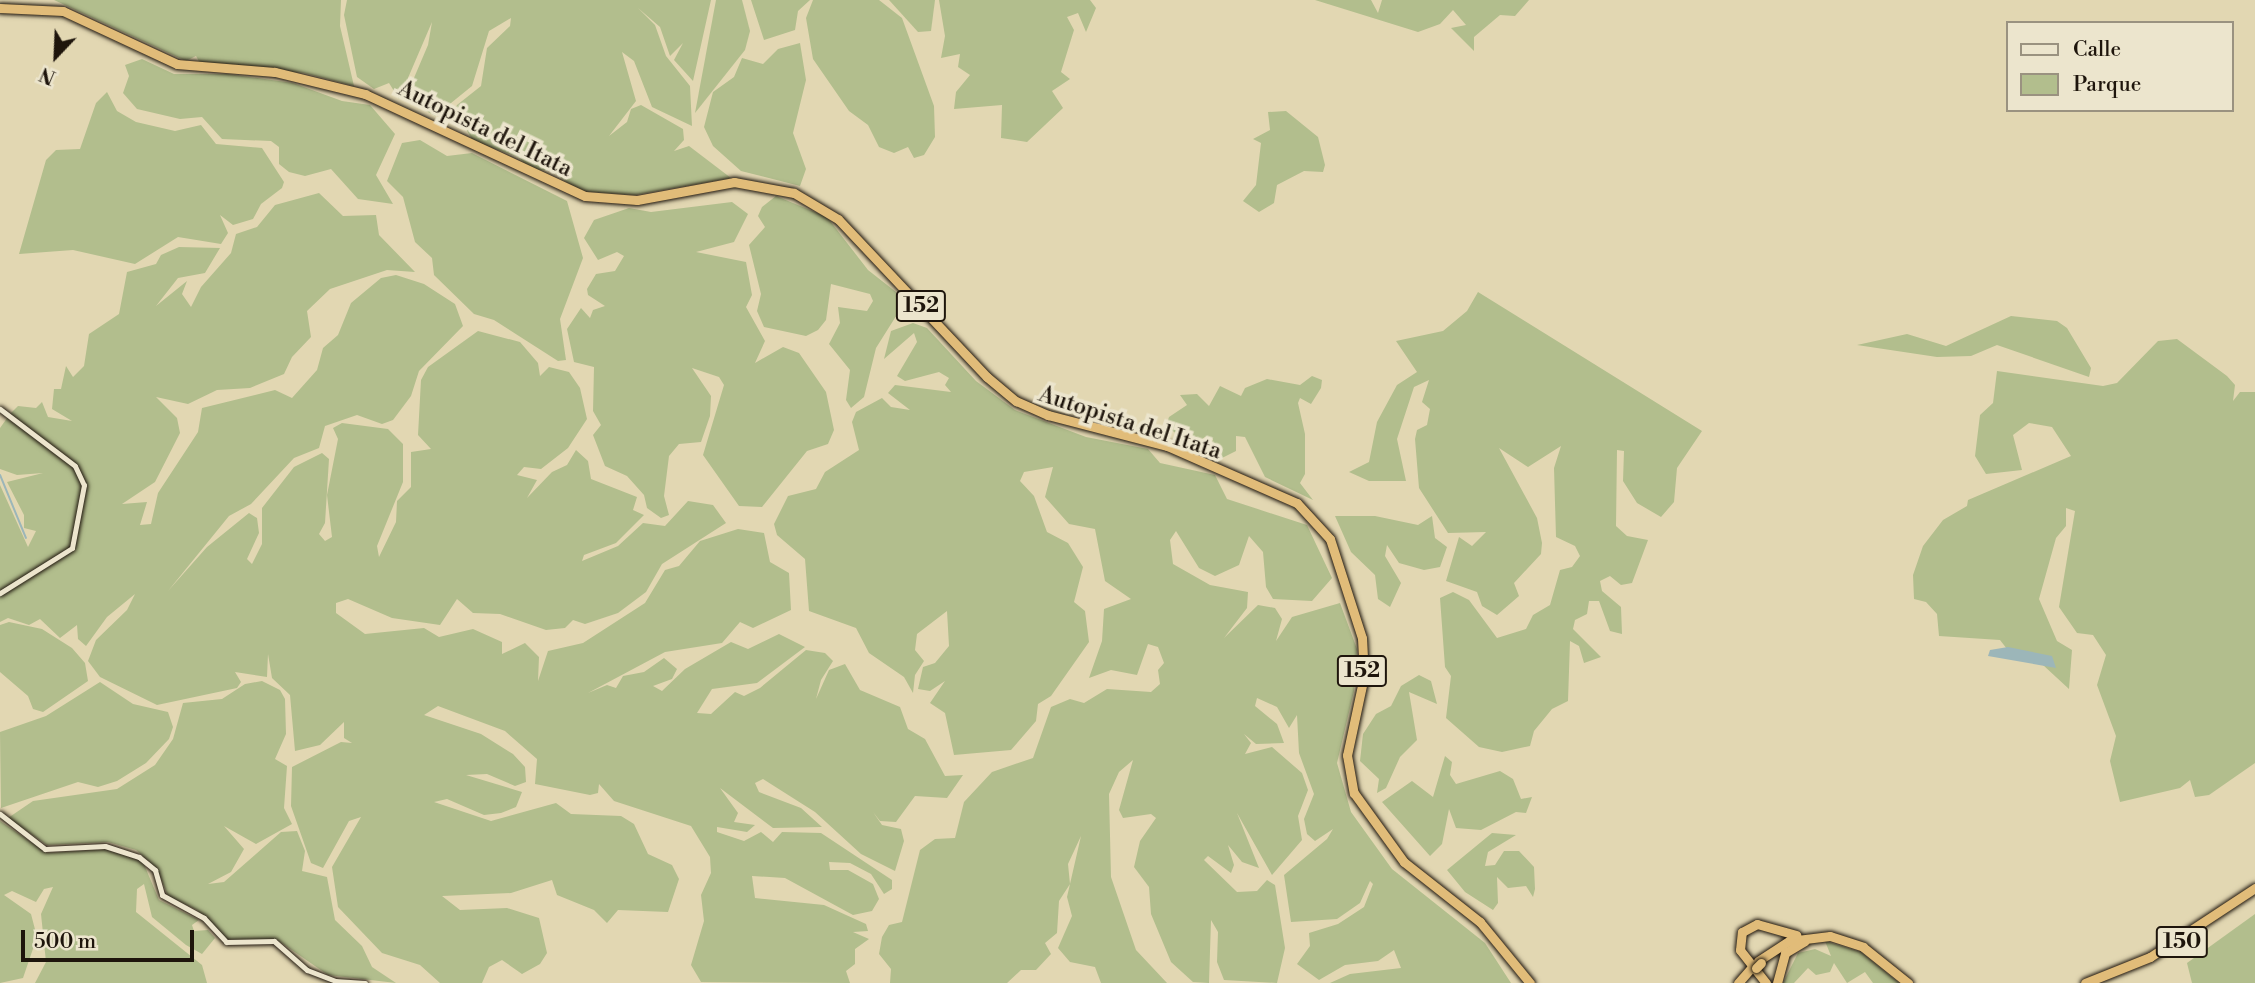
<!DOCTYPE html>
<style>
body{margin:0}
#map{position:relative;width:2255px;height:983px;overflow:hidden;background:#e2d7b2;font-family:"Libre Bodoni",serif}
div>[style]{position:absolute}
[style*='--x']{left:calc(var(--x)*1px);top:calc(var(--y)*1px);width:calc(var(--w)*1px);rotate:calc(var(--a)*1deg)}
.green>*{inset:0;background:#b2be8d}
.water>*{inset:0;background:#9cb6b9}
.stream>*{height:2px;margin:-1px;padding:0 1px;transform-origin:1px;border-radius:1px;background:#9cb6b9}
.roads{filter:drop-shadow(0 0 2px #1e150c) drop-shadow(0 0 2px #1e150c)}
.secondary>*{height:5px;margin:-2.5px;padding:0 2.5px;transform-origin:2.5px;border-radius:2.5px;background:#ece5cd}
.highway>*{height:9px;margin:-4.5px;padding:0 4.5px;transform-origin:4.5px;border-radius:4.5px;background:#e1bc79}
.bridges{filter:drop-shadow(0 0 2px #1e150c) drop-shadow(0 0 2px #1e150c)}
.highway-bridge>*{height:9px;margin:-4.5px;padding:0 4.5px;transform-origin:4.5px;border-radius:4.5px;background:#e1bc79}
span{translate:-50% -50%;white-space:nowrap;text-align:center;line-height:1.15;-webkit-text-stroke:7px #ece5cd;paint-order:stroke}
.shield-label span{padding:2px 5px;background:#ece5cd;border:2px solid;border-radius:5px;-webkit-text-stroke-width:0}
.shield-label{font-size:21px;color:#1e150c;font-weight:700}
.street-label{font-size:23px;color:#1e150c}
.legend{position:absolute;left:2006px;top:21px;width:228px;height:91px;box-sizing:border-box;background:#ece5cd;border:2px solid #9a9280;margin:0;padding:9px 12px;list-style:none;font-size:21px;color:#1e150c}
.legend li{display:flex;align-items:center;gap:14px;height:35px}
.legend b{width:35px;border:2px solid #9a9280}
.north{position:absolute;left:21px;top:21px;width:70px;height:70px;-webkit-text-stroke:5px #ece5cd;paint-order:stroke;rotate:203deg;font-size:19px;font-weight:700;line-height:28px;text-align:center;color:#1e150c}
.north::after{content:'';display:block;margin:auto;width:24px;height:32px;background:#1e150c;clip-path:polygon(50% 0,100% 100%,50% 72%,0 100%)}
.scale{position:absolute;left:21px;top:930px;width:173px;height:32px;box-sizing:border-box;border:4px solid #1e150c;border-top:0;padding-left:9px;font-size:21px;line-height:24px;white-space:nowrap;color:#1e150c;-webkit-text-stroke:5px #ece5cd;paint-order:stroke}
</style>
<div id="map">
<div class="green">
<i style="clip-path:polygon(54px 0,341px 0,340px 26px,354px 86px,304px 73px,200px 63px,196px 56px,186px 61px)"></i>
<i style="clip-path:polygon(347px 0,711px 0,693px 81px,674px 60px,683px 43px,670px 56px,660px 27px,638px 8px,655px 25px,666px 56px,690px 86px,692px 126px,652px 107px,634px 61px,622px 52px,636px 101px,609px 136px,627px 122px,631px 109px,641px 105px,683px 129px,684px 140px,674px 151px,689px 146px,731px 178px,635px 195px,578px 191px,552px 171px,531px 169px,518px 157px,473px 141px,466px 129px,450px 121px,457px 105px,481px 86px,487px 48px,510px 26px,511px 18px,489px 31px,472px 86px,435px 116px,405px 99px,428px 45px,432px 22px,399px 99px,389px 83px,374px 89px,357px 77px,344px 15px)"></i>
<i style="clip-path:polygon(716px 0,742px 0,750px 31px,745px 50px,695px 113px)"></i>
<i style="clip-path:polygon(751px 0,810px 0,798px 11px,795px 30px,764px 40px)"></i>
<i style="clip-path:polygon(813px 0,879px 0,902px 18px,934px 106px,935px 137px,924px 155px,914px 158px,908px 147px,894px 153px,879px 147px,868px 125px,849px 111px,813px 59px,806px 18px)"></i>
<i style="clip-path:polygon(889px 0,935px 0,931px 31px,918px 32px)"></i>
<i style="clip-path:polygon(939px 0,1090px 0,1096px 8px,1086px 32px,1078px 13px,1067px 17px,1074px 30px,1061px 72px,1070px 79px,1052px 91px,1063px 108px,1027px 142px,1001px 138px,1002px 105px,954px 109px,956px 92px,970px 75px,958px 67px,960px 54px,941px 58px,945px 36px)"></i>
<i style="clip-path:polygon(1315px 0,1371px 0,1378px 13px,1382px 0,1529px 0,1515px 16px,1500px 15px,1474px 37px,1474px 51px,1451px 28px,1466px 25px,1453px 10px,1440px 24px,1418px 32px)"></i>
<i style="clip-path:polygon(800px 43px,806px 80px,793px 133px,806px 169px,800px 186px,741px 171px,713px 146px,704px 127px,713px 92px,734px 77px,742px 58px,763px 64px,778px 49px)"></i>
<i style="clip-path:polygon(142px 59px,174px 74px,228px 74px,293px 83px,342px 101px,370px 105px,395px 134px,376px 175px,393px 204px,358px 199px,331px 169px,305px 176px,289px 172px,279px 164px,279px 147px,271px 141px,222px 139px,202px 117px,180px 119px,137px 109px,123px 93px,129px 76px,125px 65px)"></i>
<i style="clip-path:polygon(107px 92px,117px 111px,136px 122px,175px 131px,201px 125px,216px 144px,262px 148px,284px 182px,282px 188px,261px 204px,253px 219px,233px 225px,220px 215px,228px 233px,221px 244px,178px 237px,135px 264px,73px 250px,19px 254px,46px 160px,56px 150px,80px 149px,96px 103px)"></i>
<i style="clip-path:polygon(1286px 111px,1318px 137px,1325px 165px,1323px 172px,1304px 171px,1277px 185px,1274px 203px,1259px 212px,1243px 201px,1256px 185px,1261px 143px,1253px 139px,1270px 130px,1268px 112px)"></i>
<i style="clip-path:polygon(420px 140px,447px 156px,472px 153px,567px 201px,583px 258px,560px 319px,566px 360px,558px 361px,494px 320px,474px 314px,434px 275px,432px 258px,415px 242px,403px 197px,387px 181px,402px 143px)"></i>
<i style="clip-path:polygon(319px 193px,343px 216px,376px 215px,379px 235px,415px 272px,387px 270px,330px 289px,307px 311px,311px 337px,292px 357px,284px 374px,250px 388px,217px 390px,188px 404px,156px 397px,177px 418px,180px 433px,155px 482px,122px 504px,147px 502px,140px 525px,151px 524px,158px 493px,198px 432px,202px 408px,275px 390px,292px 398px,317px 370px,323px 348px,338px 335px,351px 303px,381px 278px,396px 275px,424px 284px,455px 304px,463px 326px,419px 371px,411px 396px,393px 420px,382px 424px,357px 415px,325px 426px,319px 448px,294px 458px,251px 504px,229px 516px,168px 591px,207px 547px,249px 513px,257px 518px,259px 533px,247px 559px,252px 564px,262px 544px,262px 508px,294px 467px,322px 453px,329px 459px,325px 523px,319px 534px,325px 541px,332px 537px,327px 495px,338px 439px,333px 428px,342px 423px,388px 429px,403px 444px,403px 482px,377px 546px,379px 557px,396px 522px,397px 501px,411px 487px,411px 452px,431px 449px,418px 435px,421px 380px,428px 367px,478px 331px,520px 342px,538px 363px,540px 376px,549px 367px,569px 372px,580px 388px,587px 419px,568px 448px,541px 469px,524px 467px,517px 475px,537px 480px,527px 498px,552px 472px,567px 465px,576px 450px,588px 461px,591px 479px,637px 497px,633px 510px,644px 515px,616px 543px,584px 555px,582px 561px,618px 546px,643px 523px,665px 526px,688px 501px,713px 505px,726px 523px,662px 564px,646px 592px,618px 613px,585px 624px,573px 620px,565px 628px,546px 630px,500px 614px,473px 613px,457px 599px,440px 625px,392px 618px,348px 599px,336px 603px,336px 613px,365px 634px,424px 628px,439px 637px,473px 629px,502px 642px,502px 654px,525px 643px,539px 657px,538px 681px,548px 651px,583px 643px,645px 603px,665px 570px,679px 566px,700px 541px,738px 529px,764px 533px,770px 562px,789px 573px,791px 610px,753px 628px,740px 622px,722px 643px,665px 652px,588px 693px,607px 685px,616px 688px,623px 676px,644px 672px,664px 658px,677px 669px,672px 679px,653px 686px,662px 691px,685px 669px,731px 642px,748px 649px,779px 634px,805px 647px,757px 683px,712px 689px,697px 713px,711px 714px,735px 692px,744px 696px,760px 688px,806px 650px,825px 653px,833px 661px,821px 680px,816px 699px,829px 670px,845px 664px,860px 690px,900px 707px,908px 729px,925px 739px,945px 776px,963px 775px,947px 798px,915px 796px,896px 822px,880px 821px,873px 812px,882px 825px,901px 829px,904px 841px,895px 871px,861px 854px,815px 812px,763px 779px,755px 783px,759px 792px,801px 808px,822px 827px,773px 828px,720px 788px,738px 813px,734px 822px,755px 825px,747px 832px,717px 827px,717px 832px,744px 841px,761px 832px,773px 842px,782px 832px,821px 833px,892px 880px,892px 889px,884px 894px,871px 874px,850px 863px,829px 862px,830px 870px,848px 870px,873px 884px,879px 899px,872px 911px,853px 915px,785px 878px,752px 876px,755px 898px,824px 905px,866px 924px,868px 931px,853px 932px,869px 939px,855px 949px,855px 964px,846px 971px,850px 983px,701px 982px,691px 965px,704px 921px,701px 895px,711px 873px,710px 857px,691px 826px,614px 801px,599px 784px,598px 793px,590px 795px,535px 784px,537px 759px,505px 731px,438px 706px,424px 715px,481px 734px,513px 754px,525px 767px,526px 782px,515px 786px,487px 774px,466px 775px,522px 792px,516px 807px,501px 813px,484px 815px,447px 799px,434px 802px,491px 821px,556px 803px,571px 814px,621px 816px,634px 824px,648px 854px,672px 865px,679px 879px,668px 912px,618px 910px,607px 923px,594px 910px,557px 895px,552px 880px,511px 893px,442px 896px,460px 910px,507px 908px,539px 918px,547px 953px,540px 964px,522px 974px,502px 960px,489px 967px,482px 983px,440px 983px,420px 965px,382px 953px,338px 907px,332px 867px,361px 817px,349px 821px,323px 868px,311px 863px,291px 806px,292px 767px,341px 742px,352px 743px,344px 738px,344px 722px,320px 745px,295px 751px,290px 695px,272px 678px,268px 654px,267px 677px,235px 672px,241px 682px,237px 688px,157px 705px,100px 677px,88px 661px,96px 640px,127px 610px,135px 594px,107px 617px,86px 646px,78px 639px,77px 625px,60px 638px,40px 619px,29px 625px,8px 618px,0 622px,0 485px,28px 547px,36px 531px,24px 528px,24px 515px,7px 482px,43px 473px,17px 475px,0 469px,0 428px,10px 414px,18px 406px,36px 408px,42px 402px,48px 417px,72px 421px,52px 409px,54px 389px,61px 389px,66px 366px,73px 377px,84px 366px,89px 334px,119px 314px,127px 272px,156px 264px,161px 255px,179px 247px,220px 248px,205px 273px,178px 278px,156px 306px,187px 281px,182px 294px,191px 307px,201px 287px,231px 253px,236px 234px,257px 227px,275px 205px)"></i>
<i style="clip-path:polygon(776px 196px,827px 217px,868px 270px,896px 292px,898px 313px,876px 348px,864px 397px,851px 408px,846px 400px,850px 370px,829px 344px,840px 323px,838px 307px,867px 311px,873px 301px,870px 294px,831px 284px,826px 320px,818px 330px,806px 336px,764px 327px,757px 311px,761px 294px,749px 245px,765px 227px,758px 216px,762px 207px)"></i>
<i style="clip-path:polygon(732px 202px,748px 214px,734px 242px,696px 252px,746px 262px,752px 295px,746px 307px,765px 341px,755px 363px,783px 347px,799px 353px,826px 392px,834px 430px,828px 444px,807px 451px,762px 507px,739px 506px,703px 455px,724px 385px,719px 377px,692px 368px,711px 396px,710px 416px,701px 442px,679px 444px,669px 456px,664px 496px,669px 515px,661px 518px,647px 508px,644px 495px,627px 476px,605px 466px,593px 435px,601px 425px,593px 411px,594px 367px,574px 362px,567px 329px,581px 308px,590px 318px,593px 310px,605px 306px,588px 295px,587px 289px,596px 274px,615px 271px,624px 256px,617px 252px,598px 260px,584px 238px,594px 220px,629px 208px,651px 212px)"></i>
<i style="clip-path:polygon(1478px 292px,1702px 431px,1677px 468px,1674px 502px,1661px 517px,1637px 503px,1623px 481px,1624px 451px,1617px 450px,1616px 526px,1627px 536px,1648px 540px,1632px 583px,1621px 585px,1610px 576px,1600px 581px,1602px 591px,1621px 607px,1622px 634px,1610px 631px,1599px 601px,1589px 601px,1587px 614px,1575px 620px,1573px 629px,1601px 657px,1584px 663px,1579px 646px,1570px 641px,1568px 701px,1552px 709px,1534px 731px,1530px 746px,1502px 752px,1479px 747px,1446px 718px,1451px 676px,1445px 667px,1440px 598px,1453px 592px,1469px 600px,1497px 638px,1526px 629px,1533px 615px,1550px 605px,1560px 570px,1572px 567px,1580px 556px,1575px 546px,1556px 537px,1554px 468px,1561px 446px,1528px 467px,1499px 448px,1537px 518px,1542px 543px,1541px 554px,1514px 583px,1519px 596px,1497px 615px,1482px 606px,1477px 592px,1446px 581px,1459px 537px,1472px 546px,1486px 532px,1448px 533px,1419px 488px,1415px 439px,1417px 430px,1427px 425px,1430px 409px,1422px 402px,1429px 380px,1414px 387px,1397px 439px,1406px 481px,1369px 481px,1349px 472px,1369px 462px,1377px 422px,1397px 385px,1417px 372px,1396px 341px,1443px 331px,1467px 311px)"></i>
<i style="clip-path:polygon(2011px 316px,2057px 321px,2067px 328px,2091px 368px,2089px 377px,1997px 345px,1971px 356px,1937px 357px,1857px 345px,1907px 334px,1946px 346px)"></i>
<i style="clip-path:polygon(913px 323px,927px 328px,976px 381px,1015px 410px,1086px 437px,1148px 449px,1160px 463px,1215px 475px,1227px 499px,1307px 525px,1332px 578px,1312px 601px,1273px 599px,1266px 587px,1263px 552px,1249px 536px,1239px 565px,1215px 576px,1199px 568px,1176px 531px,1170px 540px,1173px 564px,1210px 585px,1248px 592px,1247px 608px,1224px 638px,1258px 605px,1275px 608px,1282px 619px,1276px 641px,1292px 617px,1340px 603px,1357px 649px,1354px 691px,1337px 763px,1351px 812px,1392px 869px,1485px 943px,1511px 983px,1330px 983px,1350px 974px,1401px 968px,1394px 950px,1378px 961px,1345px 965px,1319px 980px,1297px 964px,1310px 946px,1309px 933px,1338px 924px,1364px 907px,1373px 884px,1370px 881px,1360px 903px,1337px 919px,1291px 922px,1284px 875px,1327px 839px,1333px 829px,1315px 841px,1307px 834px,1304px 819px,1314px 794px,1299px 753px,1297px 715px,1289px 728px,1277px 707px,1257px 698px,1255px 706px,1277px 724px,1284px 743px,1256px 744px,1244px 734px,1251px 743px,1245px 754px,1272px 747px,1302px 773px,1308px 790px,1298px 816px,1302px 840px,1272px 875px,1237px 813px,1259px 868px,1242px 862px,1228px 845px,1234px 865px,1231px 873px,1208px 856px,1204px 860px,1237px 892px,1257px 891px,1267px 880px,1275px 885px,1285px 948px,1277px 983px,1224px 980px,1217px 962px,1218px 932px,1211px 920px,1209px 983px,1193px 982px,1171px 962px,1151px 914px,1149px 887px,1134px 867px,1140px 841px,1156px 818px,1151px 814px,1123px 818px,1119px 810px,1133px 760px,1119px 772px,1109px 794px,1111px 877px,1136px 950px,1167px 983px,1101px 983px,1095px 967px,1070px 962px,1058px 948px,1072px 916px,1067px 897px,1081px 836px,1068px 864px,1070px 884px,1059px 901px,1057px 933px,1045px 943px,1051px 954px,1036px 970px,1021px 970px,1007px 983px,890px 983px,891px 969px,879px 954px,882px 937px,889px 925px,902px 922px,920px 850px,935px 839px,955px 838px,964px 802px,992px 772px,1033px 758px,1051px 707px,1070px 699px,1084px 703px,1107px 689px,1151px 692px,1160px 684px,1158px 670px,1164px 663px,1158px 647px,1148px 644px,1137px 675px,1111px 670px,1089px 678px,1102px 641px,1104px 609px,1131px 599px,1105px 581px,1095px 529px,1069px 524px,1045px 497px,1053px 467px,1024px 472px,1020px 481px,1034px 496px,1047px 532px,1068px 543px,1083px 567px,1074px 602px,1085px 611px,1089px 642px,1051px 696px,1038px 704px,1036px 721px,1011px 750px,954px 755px,945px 713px,930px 703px,945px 681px,930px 691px,918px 689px,923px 667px,935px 663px,949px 646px,947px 611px,917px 634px,915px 650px,924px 661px,915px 675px,913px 693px,904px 677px,869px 653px,856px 628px,809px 611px,805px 559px,777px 535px,774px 524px,788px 496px,816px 489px,825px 472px,859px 450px,852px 422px,856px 412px,882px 398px,891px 407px,910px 410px,888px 393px,895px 385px,951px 392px,945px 385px,949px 378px,939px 372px,905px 381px,897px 376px,917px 342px,914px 333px,884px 359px,891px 331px)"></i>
<i style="clip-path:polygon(2177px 339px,2227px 376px,2235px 385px,2233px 401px,2240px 392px,2255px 392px,2255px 763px,2209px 795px,2195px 797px,2190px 780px,2180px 788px,2120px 802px,2110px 761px,2116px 736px,2097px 685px,2106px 655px,2093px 635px,2077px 633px,2059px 607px,2075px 511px,2066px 508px,2066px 526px,2056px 538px,2039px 599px,2057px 641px,2072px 650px,2069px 689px,2043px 665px,2014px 658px,2000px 640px,1939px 636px,1937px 614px,1926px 602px,1914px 599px,1913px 575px,1923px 546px,1943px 520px,1967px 506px,1968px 500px,2071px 456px,2052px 427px,2029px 423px,2013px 435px,2022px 470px,1986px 474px,1975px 456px,1980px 415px,1993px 403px,1997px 371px,2103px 386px,2117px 383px,2158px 341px)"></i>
<i style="clip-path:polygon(1312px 376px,1322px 380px,1321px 388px,1311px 404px,1300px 398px,1298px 403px,1305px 434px,1305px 474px,1300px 483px,1313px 500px,1265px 477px,1245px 437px,1236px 436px,1236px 451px,1222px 458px,1209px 451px,1213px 439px,1205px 437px,1193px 446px,1166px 426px,1169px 417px,1187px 405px,1180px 395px,1197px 394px,1209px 406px,1220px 386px,1241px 396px,1245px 388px,1267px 379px,1300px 385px)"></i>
<i style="clip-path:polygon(1375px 516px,1418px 525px,1432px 516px,1435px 538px,1447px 547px,1440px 567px,1424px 570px,1399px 563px,1387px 545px,1385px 556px,1401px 583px,1390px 607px,1378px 599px,1375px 575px,1351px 552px,1335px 516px)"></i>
<i style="clip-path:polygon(9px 622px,42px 629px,72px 648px,85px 663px,88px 681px,43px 712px,33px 709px,28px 696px,0 672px,0 625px)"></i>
<i style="clip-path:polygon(1419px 675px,1431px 681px,1437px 704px,1409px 692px,1417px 740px,1400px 757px,1386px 788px,1377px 793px,1379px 779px,1360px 761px,1363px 734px,1376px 714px,1391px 706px,1401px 686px)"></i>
<i style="clip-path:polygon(262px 681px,280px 690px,285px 699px,286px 734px,275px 759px,287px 766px,284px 808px,292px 824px,256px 844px,224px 826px,244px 849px,231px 872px,208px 884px,224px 882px,281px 832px,297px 831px,305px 851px,302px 871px,327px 877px,335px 920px,362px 946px,372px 967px,396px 983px,328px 975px,276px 939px,250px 943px,222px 938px,197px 910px,168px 896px,157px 869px,136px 850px,108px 842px,47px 845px,8px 818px,33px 801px,117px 789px,155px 765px,173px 739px,183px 703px,222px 699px,245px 684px)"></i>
<i style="clip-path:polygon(100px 682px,133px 704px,168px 712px,173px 727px,169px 739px,146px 763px,117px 781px,98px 787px,78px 782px,1px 808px,0 732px,46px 716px)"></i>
<i style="clip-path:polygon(1445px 756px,1452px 762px,1450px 775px,1456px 784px,1500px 771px,1513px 779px,1521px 799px,1532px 797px,1526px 813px,1516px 812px,1481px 830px,1456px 828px,1449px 809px,1442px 844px,1430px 856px,1382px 802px,1412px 781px,1433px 797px)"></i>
<i style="clip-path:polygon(0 821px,47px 853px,110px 849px,143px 862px,159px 900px,199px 920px,192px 925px,194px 931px,208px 930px,215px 938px,202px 954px,186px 945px,152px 917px,144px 884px,137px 889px,136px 912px,202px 965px,207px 983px,35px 983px,46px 962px,41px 914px,53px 887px,44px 889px,36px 902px,12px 891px,4px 895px,31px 914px,37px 937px,23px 978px,0 983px)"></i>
<i style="clip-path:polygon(1492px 833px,1516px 835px,1488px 852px,1485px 866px,1495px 865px,1504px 851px,1519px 851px,1534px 867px,1535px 889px,1533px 897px,1526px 886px,1508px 888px,1497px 877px,1498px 903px,1493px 910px,1465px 892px,1447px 870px)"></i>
<i style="clip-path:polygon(2255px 914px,2255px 983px,2192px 983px,2187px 963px)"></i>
<i style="clip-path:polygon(1825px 941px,1861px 952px,1899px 983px,1873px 983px,1865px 972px,1847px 983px,1834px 963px,1830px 972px,1816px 975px,1808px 968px,1794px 983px,1783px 983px,1798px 953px,1815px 949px,1831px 956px)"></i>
</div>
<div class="water">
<i style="clip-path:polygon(2008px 647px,2052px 656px,2056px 668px,1988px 656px,1990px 650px)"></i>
</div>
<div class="stream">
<i style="--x:0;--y:475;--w:68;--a:67.6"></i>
</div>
<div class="roads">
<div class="secondary">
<i style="--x:0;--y:409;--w:94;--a:37.2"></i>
<i style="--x:75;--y:466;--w:21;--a:65"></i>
<i style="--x:84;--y:485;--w:64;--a:100.8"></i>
<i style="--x:72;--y:548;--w:85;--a:148"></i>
<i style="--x:0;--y:814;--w:57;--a:37.9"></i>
<i style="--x:45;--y:849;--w:60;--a:-2.9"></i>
<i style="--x:105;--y:846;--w:36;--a:18"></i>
<i style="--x:139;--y:857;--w:21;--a:39"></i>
<i style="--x:155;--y:870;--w:26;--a:74"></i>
<i style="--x:162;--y:895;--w:48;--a:28.7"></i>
<i style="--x:204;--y:918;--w:33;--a:47"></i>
<i style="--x:226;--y:942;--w:48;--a:-1.2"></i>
<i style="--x:274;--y:941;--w:44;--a:41.3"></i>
<i style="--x:307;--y:970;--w:30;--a:21"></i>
<i style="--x:335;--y:981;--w:30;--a:4"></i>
</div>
<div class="highway">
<i style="--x:0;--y:8;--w:63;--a:2.7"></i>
<i style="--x:63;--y:11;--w:126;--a:24.9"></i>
<i style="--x:177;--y:64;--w:98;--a:4.7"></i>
<i style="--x:275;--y:72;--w:93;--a:13.7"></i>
<i style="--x:365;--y:94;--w:242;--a:24.9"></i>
<i style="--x:585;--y:196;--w:52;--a:4.4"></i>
<i style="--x:637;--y:200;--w:99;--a:-10.5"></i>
<i style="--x:734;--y:182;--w:61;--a:10.4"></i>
<i style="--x:794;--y:193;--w:51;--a:30.6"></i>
<i style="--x:838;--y:219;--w:217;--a:46.7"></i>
<i style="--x:987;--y:377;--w:38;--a:40"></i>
<i style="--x:1016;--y:401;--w:35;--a:24"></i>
<i style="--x:1048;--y:415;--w:123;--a:14.6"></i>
<i style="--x:1167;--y:446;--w:142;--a:23.7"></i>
<i style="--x:1297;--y:503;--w:49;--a:47.5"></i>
<i style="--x:1330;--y:539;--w:104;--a:72.1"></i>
<i style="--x:1362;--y:638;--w:38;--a:87"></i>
<i style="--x:1364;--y:676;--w:81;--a:102.1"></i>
<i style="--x:1347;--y:755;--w:39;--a:80"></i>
<i style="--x:1354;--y:793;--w:85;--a:54.1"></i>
<i style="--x:1404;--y:862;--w:97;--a:38.3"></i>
<i style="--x:1480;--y:922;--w:79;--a:50.7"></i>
<i style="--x:1758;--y:961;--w:37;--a:-33"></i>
<i style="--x:1789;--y:941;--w:41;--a:-7"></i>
<i style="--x:1830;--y:936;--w:35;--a:18"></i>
<i style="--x:1863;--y:947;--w:58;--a:38.7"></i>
<i style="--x:1738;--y:983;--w:23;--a:-49"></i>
<i style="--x:1766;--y:983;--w:42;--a:-128.2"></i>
<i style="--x:1740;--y:950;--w:18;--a:-84"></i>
<i style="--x:1742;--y:932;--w:17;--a:-28"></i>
<i style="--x:1757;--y:924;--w:41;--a:15.8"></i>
<i style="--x:1777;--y:983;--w:31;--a:-75"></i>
<i style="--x:1785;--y:953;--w:23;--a:-31"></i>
<i style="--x:2085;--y:983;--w:70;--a:-21.8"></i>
<i style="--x:2150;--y:957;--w:126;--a:-33.3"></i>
</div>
</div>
<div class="bridges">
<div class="highway-bridge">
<i style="--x:1756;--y:968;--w:7;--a:-45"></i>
</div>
</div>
<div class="shield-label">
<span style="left:921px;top:306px">152</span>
<span style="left:1362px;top:671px">152</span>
<span style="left:2182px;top:942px">150</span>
</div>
<div class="street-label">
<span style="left:485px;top:129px;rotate:26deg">Autopista del Itata</span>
<span style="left:1130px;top:423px;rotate:18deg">Autopista del Itata</span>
</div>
<ul class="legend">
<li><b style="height:9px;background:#ece5cd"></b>Calle</li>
<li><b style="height:19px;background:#b2be8d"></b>Parque</li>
</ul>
<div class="north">N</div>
<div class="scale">500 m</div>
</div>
